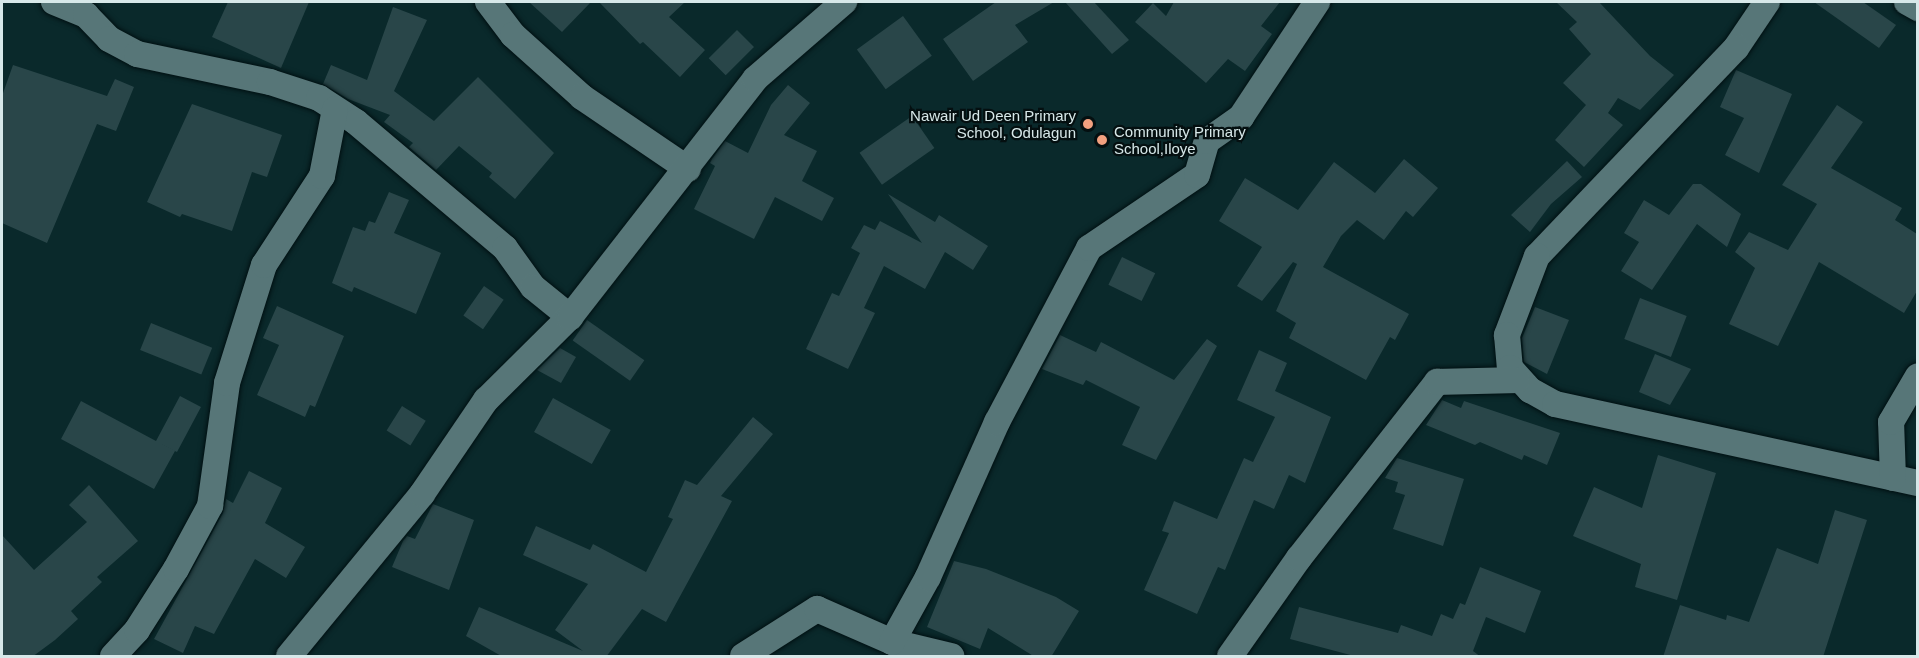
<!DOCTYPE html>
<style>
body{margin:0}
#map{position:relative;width:1919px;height:658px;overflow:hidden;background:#0a292b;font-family:Helvetica,sans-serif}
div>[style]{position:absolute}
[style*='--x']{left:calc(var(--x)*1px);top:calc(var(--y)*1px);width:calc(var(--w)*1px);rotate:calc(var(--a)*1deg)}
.building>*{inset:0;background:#294649;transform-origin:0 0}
.roads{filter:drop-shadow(0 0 2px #001012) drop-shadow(0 0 2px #001012)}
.street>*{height:26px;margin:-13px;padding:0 13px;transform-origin:13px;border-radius:13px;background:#577678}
.dots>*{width:16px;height:16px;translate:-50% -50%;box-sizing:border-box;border:3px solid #040f10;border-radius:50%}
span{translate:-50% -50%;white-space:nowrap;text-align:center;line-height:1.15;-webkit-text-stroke:4.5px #040f10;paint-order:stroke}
.poi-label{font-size:15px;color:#d7e8e9}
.right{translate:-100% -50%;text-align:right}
.left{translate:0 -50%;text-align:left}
.frame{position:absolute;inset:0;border:3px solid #d7e8e9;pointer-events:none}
</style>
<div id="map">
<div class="building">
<i style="clip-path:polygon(228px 2px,309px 2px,281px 68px,212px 37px)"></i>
<i style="clip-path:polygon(529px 2px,591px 2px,562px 32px)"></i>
<i style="clip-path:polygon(599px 2px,685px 2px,669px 17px,705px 50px,680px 77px,643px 42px,640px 44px)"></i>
<i style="clip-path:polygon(996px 2px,1054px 2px,1015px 25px,1028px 42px,973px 81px,943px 39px)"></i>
<i style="clip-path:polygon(1065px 2px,1094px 2px,1129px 40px,1112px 54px)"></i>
<i style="clip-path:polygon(1174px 2px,1280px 2px,1261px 26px,1272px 34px,1245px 71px,1228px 59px,1206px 83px,1135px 22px,1153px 3px,1166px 16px)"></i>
<i style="clip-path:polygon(1556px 2px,1599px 2px,1650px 56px,1674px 75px,1640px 110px,1618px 98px,1608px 113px,1623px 125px,1584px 167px,1555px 140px,1586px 105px,1563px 83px,1591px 54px,1569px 29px,1577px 22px)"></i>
<i style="clip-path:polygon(1814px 2px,1863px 2px,1896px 25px,1879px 48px)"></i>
<i style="clip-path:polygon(393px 7px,427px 20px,394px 91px,434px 121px,478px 77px,554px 153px,515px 199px,489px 177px,492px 173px,459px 146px,436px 170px,409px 147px,413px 143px,384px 122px,390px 115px,348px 99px,323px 84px,331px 65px,367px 80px)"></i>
<i style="left:903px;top:16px;width:49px;height:57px;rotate:54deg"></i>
<i style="left:737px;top:30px;width:24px;height:40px;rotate:45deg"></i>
<i style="clip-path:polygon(13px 65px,107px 96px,115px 79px,134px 87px,116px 131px,97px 124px,47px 243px,2px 223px,2px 96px)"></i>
<i style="clip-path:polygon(1736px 70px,1792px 94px,1759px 173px,1725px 155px,1744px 118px,1720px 107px)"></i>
<i style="clip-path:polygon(788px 85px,810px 103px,784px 135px,817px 151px,802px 181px,834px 198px,822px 221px,775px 197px,754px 239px,694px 209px,715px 166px,710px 163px,712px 159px,725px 141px,748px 153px,771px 105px)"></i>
<i style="clip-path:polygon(192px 104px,282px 135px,267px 177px,252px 172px,232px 231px,182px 214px,180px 217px,147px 202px)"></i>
<i style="clip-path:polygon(1837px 105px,1863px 122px,1831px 168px,1902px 208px,1895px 220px,1917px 234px,1917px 291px,1904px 313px,1819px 262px,1778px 346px,1729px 324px,1755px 268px,1735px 252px,1749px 232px,1788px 250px,1817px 204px,1782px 185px)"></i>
<i style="left:912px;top:116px;width:39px;height:64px;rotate:55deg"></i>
<i style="clip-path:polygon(1404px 159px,1438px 188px,1413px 217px,1406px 211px,1384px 240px,1357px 220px,1341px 236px,1323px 267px,1409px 314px,1395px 340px,1390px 337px,1366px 380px,1289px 338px,1296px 323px,1276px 311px,1297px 264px,1293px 262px,1262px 301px,1237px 286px,1262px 247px,1219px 221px,1245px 178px,1298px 210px,1334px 162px,1375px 193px)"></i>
<i style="clip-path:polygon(1567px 161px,1582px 177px,1551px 204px,1530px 232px,1511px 215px)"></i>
<i style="clip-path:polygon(1693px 184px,1701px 184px,1741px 214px,1727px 247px,1697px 224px,1652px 290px,1621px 271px,1639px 242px,1624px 233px,1644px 200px,1669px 215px)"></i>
<i style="clip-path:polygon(389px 192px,409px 200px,394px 233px,441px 253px,416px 314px,354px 287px,352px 292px,332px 283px,353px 227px,365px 231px,369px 221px,375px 223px)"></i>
<i style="clip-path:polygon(888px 194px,935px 222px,939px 215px,988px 246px,973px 270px,945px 252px,925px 289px,884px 266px,864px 308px,875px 313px,848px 369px,806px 349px,832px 293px,839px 296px,860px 253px,851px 248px,864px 225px,875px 230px,880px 221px,922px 243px)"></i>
<i style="left:1122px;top:257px;width:37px;height:31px;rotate:26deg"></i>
<i style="left:484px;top:286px;width:24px;height:36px;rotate:35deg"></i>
<i style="left:1640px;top:298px;width:50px;height:44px;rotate:21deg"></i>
<i style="clip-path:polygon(277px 306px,344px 336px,315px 407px,310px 405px,305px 417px,257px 395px,279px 345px,263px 338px)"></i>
<i style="clip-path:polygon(1535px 307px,1569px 320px,1547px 374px,1524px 362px,1522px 338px)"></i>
<i style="left:587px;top:320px;width:70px;height:25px;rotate:35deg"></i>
<i style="left:151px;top:323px;width:66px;height:29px;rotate:22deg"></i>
<i style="clip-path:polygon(1060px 335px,1096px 352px,1101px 342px,1174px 380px,1207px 339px,1217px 346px,1156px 460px,1122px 445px,1140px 407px,1086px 380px,1083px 385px,1042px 369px)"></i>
<i style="clip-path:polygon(560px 348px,576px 357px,561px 383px,537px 370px)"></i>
<i style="clip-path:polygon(1259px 350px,1287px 363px,1275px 391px,1331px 417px,1305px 483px,1289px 475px,1274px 509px,1254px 500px,1225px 570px,1218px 567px,1197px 614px,1144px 590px,1169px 533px,1162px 531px,1174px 501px,1217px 519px,1244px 458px,1253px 462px,1275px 417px,1237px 400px)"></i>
<i style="clip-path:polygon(1655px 354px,1691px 369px,1670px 405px,1639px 392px)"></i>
<i style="clip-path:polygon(180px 396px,201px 407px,177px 452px,161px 444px,175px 451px,154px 489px,61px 439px,81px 401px,156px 441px)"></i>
<i style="left:553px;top:398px;width:66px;height:39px;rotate:29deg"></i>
<i style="clip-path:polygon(1442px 400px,1461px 408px,1464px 401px,1560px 433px,1547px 465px,1524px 455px,1522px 460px,1480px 442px,1475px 445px,1426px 425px)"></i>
<i style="left:402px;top:406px;width:28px;height:29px;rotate:32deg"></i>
<i style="clip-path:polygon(753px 417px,773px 434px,721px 496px,732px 501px,666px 622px,642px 609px,606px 657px,503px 657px,466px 636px,479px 607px,583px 651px,555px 630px,588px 584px,523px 555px,536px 526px,590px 550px,593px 544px,646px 572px,673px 519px,668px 517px,685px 480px,697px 485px)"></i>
<i style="clip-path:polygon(1658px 455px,1716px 473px,1677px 600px,1635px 587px,1641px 564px,1573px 536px,1594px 487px,1642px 508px)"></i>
<i style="clip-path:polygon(1397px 458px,1464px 479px,1443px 546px,1393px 529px,1405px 495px,1395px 492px,1398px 482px,1385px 478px)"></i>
<i style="clip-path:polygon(249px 471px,282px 488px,265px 523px,305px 547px,286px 578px,255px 559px,214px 634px,195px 626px,183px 653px,154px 639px,223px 513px,226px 499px,233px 503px)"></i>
<i style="clip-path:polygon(89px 485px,138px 541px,97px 577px,102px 582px,71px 611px,78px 619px,55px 640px,32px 657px,2px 657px,2px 535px,34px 570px,87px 522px,69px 505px)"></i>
<i style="clip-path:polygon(433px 504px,474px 520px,449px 590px,392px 567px,403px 541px,407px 536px,415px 539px)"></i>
<i style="clip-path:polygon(1835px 510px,1867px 520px,1823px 657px,1663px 657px,1680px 605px,1726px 620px,1727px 615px,1749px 622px,1777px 548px,1818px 564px)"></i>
<i style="clip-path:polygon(954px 561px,986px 569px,1056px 597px,1079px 611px,1051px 657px,1035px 657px,988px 628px,980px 649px,927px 627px)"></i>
<i style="clip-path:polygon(1480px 567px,1541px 591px,1525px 633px,1486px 617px,1473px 651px,1481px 657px,1358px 657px,1290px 639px,1299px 607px,1398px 633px,1401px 625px,1432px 636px,1441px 614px,1453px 619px,1460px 603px,1465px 605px)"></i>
</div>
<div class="roads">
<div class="street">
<i style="--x:54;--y:2;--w:35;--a:22"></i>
<i style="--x:86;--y:15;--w:33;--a:46"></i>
<i style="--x:109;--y:39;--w:32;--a:28"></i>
<i style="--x:137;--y:54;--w:136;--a:11.9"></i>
<i style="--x:270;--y:82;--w:52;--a:18.1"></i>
<i style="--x:319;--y:98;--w:44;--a:33"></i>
<i style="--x:356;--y:122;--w:195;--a:40.2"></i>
<i style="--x:505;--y:248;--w:48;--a:54.3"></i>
<i style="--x:533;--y:287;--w:48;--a:39"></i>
<i style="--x:488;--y:2;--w:41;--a:52.9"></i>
<i style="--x:513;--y:35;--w:93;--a:41.9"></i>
<i style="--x:582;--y:97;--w:128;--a:34.2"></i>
<i style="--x:1767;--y:2;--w:55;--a:124"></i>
<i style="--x:1736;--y:48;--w:288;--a:133.7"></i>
<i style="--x:1537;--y:256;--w:85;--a:110.8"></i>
<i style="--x:1507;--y:335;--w:33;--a:85"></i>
<i style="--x:1510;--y:368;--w:30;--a:48"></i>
<i style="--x:1530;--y:390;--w:29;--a:29"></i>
<i style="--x:1555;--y:404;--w:371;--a:12.3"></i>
<i style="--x:1907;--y:2;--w:13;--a:29"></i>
<i style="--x:1893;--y:478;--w:56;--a:-92"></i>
<i style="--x:1891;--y:422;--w:53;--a:-59.6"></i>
<i style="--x:892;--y:642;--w:61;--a:13.3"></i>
<i style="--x:113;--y:656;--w:35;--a:-47"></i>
<i style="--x:137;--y:630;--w:72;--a:-57.4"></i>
<i style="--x:176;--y:569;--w:72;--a:-61.6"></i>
<i style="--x:210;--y:506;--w:124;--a:-82.1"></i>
<i style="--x:227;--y:383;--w:124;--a:-72.6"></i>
<i style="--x:264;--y:265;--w:106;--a:-56.9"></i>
<i style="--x:322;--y:176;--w:68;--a:-79"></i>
<i style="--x:289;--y:656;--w:210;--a:-50.6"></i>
<i style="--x:422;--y:494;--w:114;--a:-55.8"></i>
<i style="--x:486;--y:400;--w:118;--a:-44.7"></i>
<i style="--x:570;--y:317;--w:301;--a:-52.1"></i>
<i style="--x:755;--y:79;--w:118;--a:-40.9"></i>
<i style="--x:743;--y:656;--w:88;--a:-32.4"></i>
<i style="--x:817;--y:609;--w:82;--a:23.7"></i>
<i style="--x:892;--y:642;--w:74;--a:-61"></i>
<i style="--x:928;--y:577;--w:170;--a:-66"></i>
<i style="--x:997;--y:422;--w:197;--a:-62.1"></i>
<i style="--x:1089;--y:248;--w:130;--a:-34.1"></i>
<i style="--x:1197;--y:175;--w:35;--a:-74"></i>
<i style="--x:1207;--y:141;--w:42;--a:-35.2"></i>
<i style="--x:1241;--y:117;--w:138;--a:-56.5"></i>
<i style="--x:1230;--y:656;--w:120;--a:-54.9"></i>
<i style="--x:1299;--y:558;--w:224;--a:-51.9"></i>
<i style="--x:1437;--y:382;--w:80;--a:-1.4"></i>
</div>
</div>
<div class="dots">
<i style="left:1088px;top:124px;background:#f2a07f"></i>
<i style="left:1102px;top:140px;background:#f2a07f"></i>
</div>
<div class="poi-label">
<span class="right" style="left:1076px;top:124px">Nawair Ud Deen Primary<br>School, Odulagun</span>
<span class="left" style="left:1114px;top:140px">Community Primary<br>School,Iloye</span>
</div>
<div class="frame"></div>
</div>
